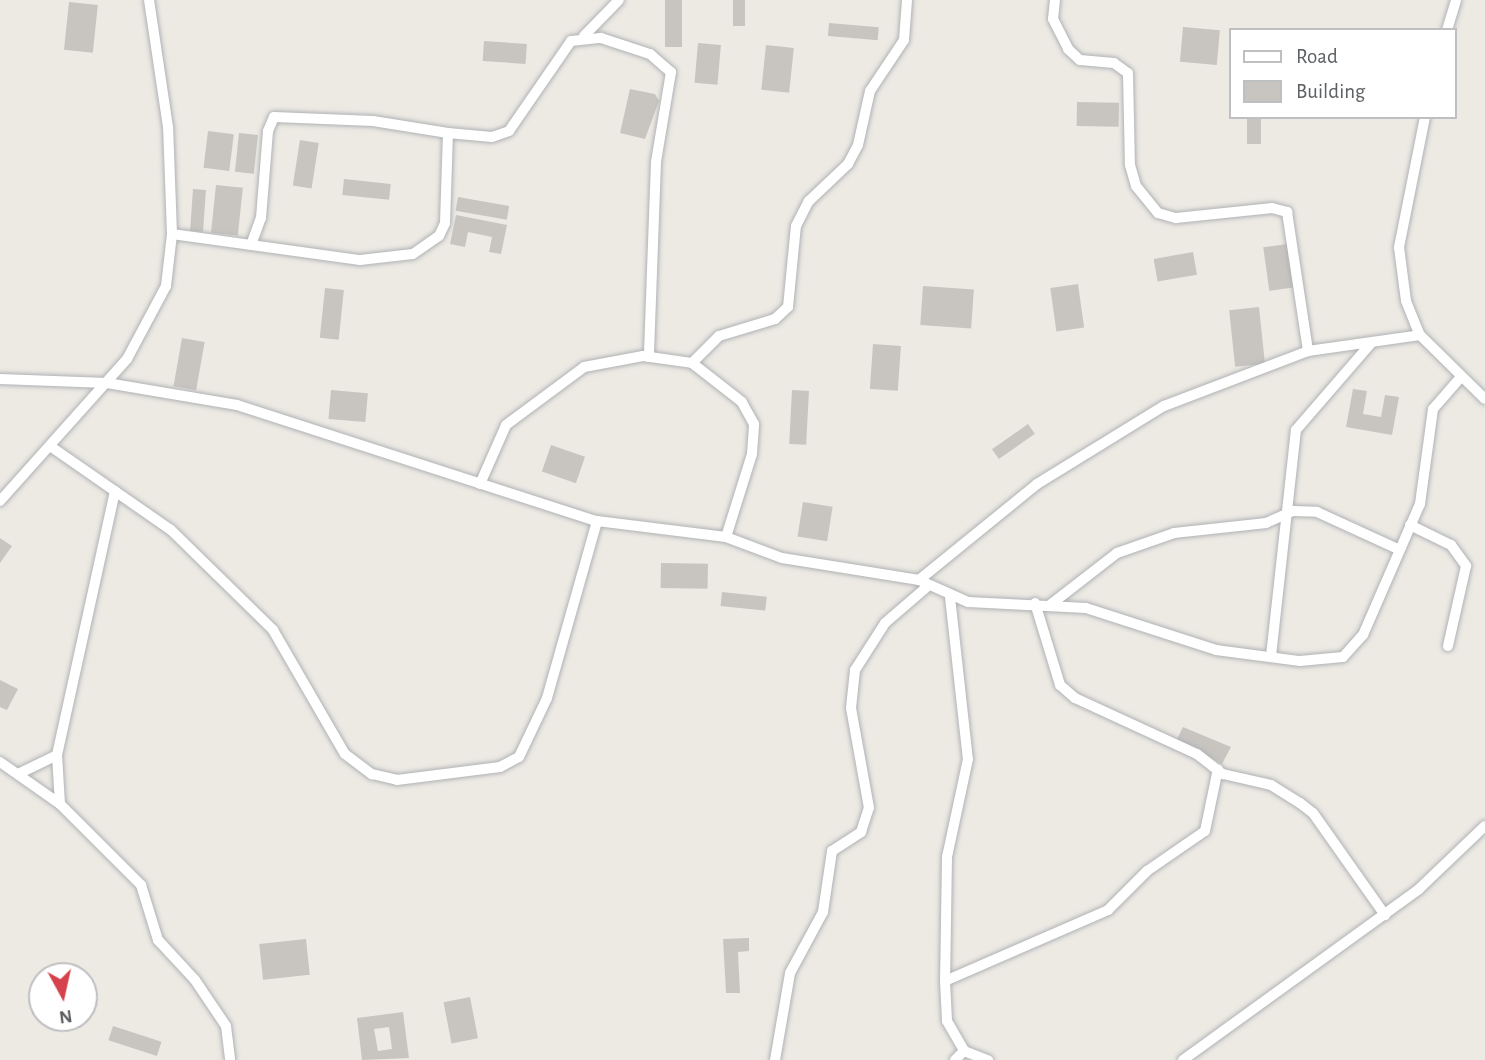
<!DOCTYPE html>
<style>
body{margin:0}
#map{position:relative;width:1485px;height:1060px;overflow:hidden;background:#edeae4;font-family:"Alegreya Sans",sans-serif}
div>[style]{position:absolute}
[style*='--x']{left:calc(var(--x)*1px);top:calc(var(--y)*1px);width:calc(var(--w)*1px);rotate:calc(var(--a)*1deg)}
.building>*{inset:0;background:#c8c5c1;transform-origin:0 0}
.roads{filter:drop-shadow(0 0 2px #afb2b5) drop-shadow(0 0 2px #afb2b5)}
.minor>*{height:10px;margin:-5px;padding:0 5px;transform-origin:5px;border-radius:5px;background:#fff}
span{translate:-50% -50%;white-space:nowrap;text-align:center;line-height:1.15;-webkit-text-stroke:6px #fff;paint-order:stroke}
.legend{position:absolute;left:1229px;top:28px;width:228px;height:91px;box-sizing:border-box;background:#fff;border:2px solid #bebfc1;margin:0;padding:9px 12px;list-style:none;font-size:21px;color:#5c6063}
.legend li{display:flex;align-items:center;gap:14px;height:35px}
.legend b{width:35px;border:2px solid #bebfc1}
.north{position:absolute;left:28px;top:962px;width:70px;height:70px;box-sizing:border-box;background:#fff;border:2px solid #bebfc1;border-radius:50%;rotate:172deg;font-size:19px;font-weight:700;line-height:28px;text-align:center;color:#5c6063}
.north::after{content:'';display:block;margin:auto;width:24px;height:32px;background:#d5424e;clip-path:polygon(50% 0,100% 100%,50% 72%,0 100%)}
</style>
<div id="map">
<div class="building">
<i style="left:665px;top:0;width:17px;height:47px"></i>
<i style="left:733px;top:0;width:12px;height:26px"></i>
<i style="left:69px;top:2px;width:29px;height:48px;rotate:6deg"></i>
<i style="left:829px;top:23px;width:50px;height:13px;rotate:5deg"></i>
<i style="left:1183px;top:27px;width:37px;height:35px;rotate:5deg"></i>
<i style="left:484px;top:41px;width:43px;height:20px;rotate:4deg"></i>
<i style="left:698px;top:43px;width:23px;height:40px;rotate:5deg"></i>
<i style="left:766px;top:45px;width:28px;height:45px;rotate:6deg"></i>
<i style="clip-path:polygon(630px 89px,655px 94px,659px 101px,645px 139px,620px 133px)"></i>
<i style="left:1077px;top:102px;width:42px;height:24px;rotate:1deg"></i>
<i style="left:1247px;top:117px;width:14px;height:27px"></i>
<i style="left:208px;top:131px;width:26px;height:37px;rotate:7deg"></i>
<i style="left:239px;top:133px;width:19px;height:39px;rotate:6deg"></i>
<i style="left:300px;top:140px;width:19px;height:46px;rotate:9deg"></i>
<i style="left:344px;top:179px;width:47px;height:16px;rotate:6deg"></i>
<i style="left:216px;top:185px;width:27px;height:48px;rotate:6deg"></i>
<i style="left:193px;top:189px;width:13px;height:42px;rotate:4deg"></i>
<i style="left:458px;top:197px;width:52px;height:14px;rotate:10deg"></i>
<i style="clip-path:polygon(456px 215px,507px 225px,501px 254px,489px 252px,492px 237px,468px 232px,465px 247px,450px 244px)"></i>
<i style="left:1287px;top:244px;width:44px;height:24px;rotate:82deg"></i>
<i style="left:1193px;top:252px;width:23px;height:40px;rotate:80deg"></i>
<i style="left:1078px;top:284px;width:44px;height:28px;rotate:82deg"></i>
<i style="left:923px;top:286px;width:51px;height:39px;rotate:4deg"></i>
<i style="left:325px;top:288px;width:19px;height:50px;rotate:6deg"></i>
<i style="left:1259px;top:307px;width:57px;height:30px;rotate:84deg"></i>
<i style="left:182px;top:338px;width:23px;height:49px;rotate:10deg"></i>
<i style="left:873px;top:344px;width:28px;height:45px;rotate:4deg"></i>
<i style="clip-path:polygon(1353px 389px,1367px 391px,1363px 414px,1381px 417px,1385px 395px,1399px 397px,1392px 435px,1346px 427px)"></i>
<i style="left:331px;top:390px;width:37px;height:29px;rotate:5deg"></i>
<i style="left:792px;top:390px;width:17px;height:54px;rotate:3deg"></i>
<i style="left:1028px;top:424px;width:12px;height:44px;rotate:55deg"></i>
<i style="left:551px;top:445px;width:36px;height:28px;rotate:19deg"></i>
<i style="left:803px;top:502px;width:30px;height:35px;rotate:9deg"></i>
<i style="clip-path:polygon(0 538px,12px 546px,0 563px)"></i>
<i style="left:661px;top:563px;width:47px;height:25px;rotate:1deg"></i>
<i style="left:722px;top:592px;width:45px;height:14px;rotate:6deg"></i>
<i style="clip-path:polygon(0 680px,18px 689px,7px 710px,0 707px)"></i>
<i style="clip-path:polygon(1183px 727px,1231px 747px,1222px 764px,1177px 739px)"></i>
<i style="clip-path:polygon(749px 938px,749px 951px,738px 952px,740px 993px,726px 993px,723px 939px)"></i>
<i style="left:306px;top:939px;width:36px;height:47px;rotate:84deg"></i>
<i style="left:470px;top:997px;width:42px;height:27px;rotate:79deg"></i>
<i style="clip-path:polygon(evenodd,403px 1012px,409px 1058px,362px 1060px,357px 1018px,403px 1012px,389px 1027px,392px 1049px,378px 1051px,374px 1029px,389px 1027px)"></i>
<i style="left:113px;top:1026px;width:51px;height:15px;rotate:18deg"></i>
</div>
<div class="roads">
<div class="minor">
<i style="--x:1055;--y:0;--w:19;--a:96"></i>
<i style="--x:1053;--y:19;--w:34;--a:63"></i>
<i style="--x:1068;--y:49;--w:16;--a:43"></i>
<i style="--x:1080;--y:60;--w:34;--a:5"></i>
<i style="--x:1114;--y:63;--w:17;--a:36"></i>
<i style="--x:1128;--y:73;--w:92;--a:88.8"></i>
<i style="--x:1130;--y:165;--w:22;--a:74"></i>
<i style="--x:1136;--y:186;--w:35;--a:51"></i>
<i style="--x:1158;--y:213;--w:19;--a:16"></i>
<i style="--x:1176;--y:218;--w:97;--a:-5.9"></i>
<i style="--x:1272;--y:208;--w:16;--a:15"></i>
<i style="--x:1287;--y:212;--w:141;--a:81.4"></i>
<i style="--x:1447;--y:30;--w:31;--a:-73"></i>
<i style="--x:584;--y:36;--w:50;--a:-45.8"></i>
<i style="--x:1425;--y:117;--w:133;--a:101.3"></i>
<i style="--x:1399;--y:247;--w:54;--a:82.6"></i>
<i style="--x:1406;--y:301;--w:37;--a:68"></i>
<i style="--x:1420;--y:335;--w:91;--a:44.6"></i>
<i style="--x:172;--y:234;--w:190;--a:7.9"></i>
<i style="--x:360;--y:260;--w:53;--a:-6.5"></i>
<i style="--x:413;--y:254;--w:32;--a:-35"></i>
<i style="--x:439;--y:236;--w:14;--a:-65"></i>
<i style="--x:445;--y:223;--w:90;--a:-88.1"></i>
<i style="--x:448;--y:133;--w:44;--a:5.2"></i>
<i style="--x:492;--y:137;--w:18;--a:-19"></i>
<i style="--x:509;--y:131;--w:109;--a:-55.4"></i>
<i style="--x:571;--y:41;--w:30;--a:-6"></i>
<i style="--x:601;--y:38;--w:52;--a:18.1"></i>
<i style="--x:650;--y:54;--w:28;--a:41"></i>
<i style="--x:671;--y:72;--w:91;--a:99.5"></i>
<i style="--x:656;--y:162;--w:195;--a:92.1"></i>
<i style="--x:251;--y:245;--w:29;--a:-70"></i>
<i style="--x:261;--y:218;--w:87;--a:-85.4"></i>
<i style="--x:268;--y:131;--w:15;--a:-67"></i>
<i style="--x:274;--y:117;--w:99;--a:2.3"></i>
<i style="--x:373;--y:121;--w:76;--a:9.1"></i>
<i style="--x:0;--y:379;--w:107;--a:2.1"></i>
<i style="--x:107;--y:383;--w:132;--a:9.6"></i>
<i style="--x:237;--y:405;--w:378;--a:17.9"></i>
<i style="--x:597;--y:521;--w:130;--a:7.1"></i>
<i style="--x:726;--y:537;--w:60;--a:20.6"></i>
<i style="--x:782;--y:558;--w:139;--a:9.1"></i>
<i style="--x:919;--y:580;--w:152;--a:-39.1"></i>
<i style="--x:1037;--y:484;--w:149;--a:-31.6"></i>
<i style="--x:1164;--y:406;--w:154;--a:-20.9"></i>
<i style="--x:1308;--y:351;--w:113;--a:-8.1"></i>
<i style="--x:50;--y:446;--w:147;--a:34.8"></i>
<i style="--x:171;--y:530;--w:143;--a:44.4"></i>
<i style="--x:273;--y:630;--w:143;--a:59.9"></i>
<i style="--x:345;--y:754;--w:34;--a:37"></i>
<i style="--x:372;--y:774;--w:26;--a:13"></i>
<i style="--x:397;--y:780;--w:104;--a:-7.2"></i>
<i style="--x:500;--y:767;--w:21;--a:-28"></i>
<i style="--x:519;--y:757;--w:65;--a:-64.6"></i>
<i style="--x:547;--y:698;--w:184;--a:-74.2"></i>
<i style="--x:480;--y:484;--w:64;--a:-66.2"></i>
<i style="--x:506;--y:425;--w:97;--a:-36.6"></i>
<i style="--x:584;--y:367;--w:60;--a:-10.6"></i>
<i style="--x:643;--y:356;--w:49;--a:8.1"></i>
<i style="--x:0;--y:501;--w:191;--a:-48.2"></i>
<i style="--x:127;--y:359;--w:83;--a:-61.9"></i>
<i style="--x:166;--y:286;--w:52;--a:-83.4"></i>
<i style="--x:172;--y:234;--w:107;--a:-92.1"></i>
<i style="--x:168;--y:127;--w:128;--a:-98.5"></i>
<i style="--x:1410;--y:525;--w:46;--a:26"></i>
<i style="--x:1451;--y:545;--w:26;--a:54"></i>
<i style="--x:1466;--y:566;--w:82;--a:102.7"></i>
<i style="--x:726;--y:537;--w:87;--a:-72.6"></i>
<i style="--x:752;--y:454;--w:30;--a:-86"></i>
<i style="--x:754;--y:424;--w:25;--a:-119"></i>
<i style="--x:742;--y:402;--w:63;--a:-142"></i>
<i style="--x:692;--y:363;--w:38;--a:-45"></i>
<i style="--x:719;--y:336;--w:59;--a:-16.9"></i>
<i style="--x:775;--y:319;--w:18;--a:-43"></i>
<i style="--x:788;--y:307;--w:81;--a:-84.4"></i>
<i style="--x:796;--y:226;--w:28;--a:-63"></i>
<i style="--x:809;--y:201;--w:54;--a:-43.5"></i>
<i style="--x:848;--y:164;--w:21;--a:-62"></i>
<i style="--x:858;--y:145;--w:55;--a:-77.5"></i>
<i style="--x:870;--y:91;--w:61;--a:-56.3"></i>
<i style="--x:904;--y:40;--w:40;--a:-85.7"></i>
<i style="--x:919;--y:580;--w:54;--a:24.2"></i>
<i style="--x:968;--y:602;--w:118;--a:2.9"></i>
<i style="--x:1086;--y:608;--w:137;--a:17.9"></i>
<i style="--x:1216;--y:650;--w:85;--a:7.5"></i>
<i style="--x:1300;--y:661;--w:43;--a:-5.3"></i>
<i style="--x:1343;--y:657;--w:30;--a:-48"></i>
<i style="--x:1363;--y:635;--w:143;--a:-66.5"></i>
<i style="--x:1420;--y:504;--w:96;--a:-82.2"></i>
<i style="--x:1433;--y:409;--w:41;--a:-48.9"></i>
<i style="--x:950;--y:597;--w:163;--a:83.7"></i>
<i style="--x:968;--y:759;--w:100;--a:102.1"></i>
<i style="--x:947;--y:857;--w:124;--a:90.9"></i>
<i style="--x:945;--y:981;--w:40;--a:87.1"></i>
<i style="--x:947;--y:1021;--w:34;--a:60"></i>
<i style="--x:1035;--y:603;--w:86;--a:73"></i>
<i style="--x:1060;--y:685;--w:20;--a:41"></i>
<i style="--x:1075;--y:698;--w:134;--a:24.7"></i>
<i style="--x:1197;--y:754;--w:33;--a:38"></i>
<i style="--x:1223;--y:774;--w:49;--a:12.9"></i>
<i style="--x:1271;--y:785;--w:34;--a:32"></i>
<i style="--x:1300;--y:803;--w:16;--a:38"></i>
<i style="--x:1313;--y:813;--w:125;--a:54.8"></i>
<i style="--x:1050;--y:605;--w:85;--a:-37.8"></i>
<i style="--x:1117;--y:553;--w:60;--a:-19.3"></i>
<i style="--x:1174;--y:533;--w:93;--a:-6.2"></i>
<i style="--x:1266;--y:523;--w:30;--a:-24"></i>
<i style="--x:1293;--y:511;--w:24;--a:2"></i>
<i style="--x:1317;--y:512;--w:89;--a:24.6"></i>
<i style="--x:1271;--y:656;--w:227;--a:-83.7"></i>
<i style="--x:1296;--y:430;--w:116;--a:-49.2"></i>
<i style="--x:0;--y:762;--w:73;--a:35"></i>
<i style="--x:60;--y:804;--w:115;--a:45"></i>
<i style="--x:141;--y:885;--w:58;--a:72.8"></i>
<i style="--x:158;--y:940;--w:54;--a:47.2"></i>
<i style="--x:195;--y:980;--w:55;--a:56"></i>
<i style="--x:226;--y:1026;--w:34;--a:83"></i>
<i style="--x:18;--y:774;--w:43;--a:-26"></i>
<i style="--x:60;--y:804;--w:49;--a:-93.5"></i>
<i style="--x:57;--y:755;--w:270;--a:-77.6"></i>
<i style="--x:945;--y:981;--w:178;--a:-23.5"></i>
<i style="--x:1108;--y:910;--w:55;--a:-45"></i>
<i style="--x:1147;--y:871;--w:70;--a:-34.6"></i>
<i style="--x:1205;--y:831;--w:63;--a:-78.2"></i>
<i style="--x:775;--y:1060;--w:88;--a:-80.2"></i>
<i style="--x:790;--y:973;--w:69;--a:-61.6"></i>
<i style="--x:823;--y:912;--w:62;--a:-81.6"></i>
<i style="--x:832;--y:851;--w:35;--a:-33"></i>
<i style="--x:861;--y:832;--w:25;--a:-72"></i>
<i style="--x:869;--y:808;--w:102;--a:-100.2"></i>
<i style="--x:851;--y:708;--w:38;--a:-84"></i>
<i style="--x:855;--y:670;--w:56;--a:-57.4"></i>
<i style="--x:885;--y:623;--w:57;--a:-40.7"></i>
<i style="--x:955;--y:1060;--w:13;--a:-45"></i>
<i style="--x:964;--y:1051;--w:26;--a:21"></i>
<i style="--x:1183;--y:1060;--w:291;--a:-35.9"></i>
<i style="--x:1419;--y:889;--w:91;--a:-43.7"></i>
</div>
</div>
<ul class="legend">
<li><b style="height:9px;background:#fff"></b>Road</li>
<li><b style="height:19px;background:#c8c5c1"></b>Building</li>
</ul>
<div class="north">N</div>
</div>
